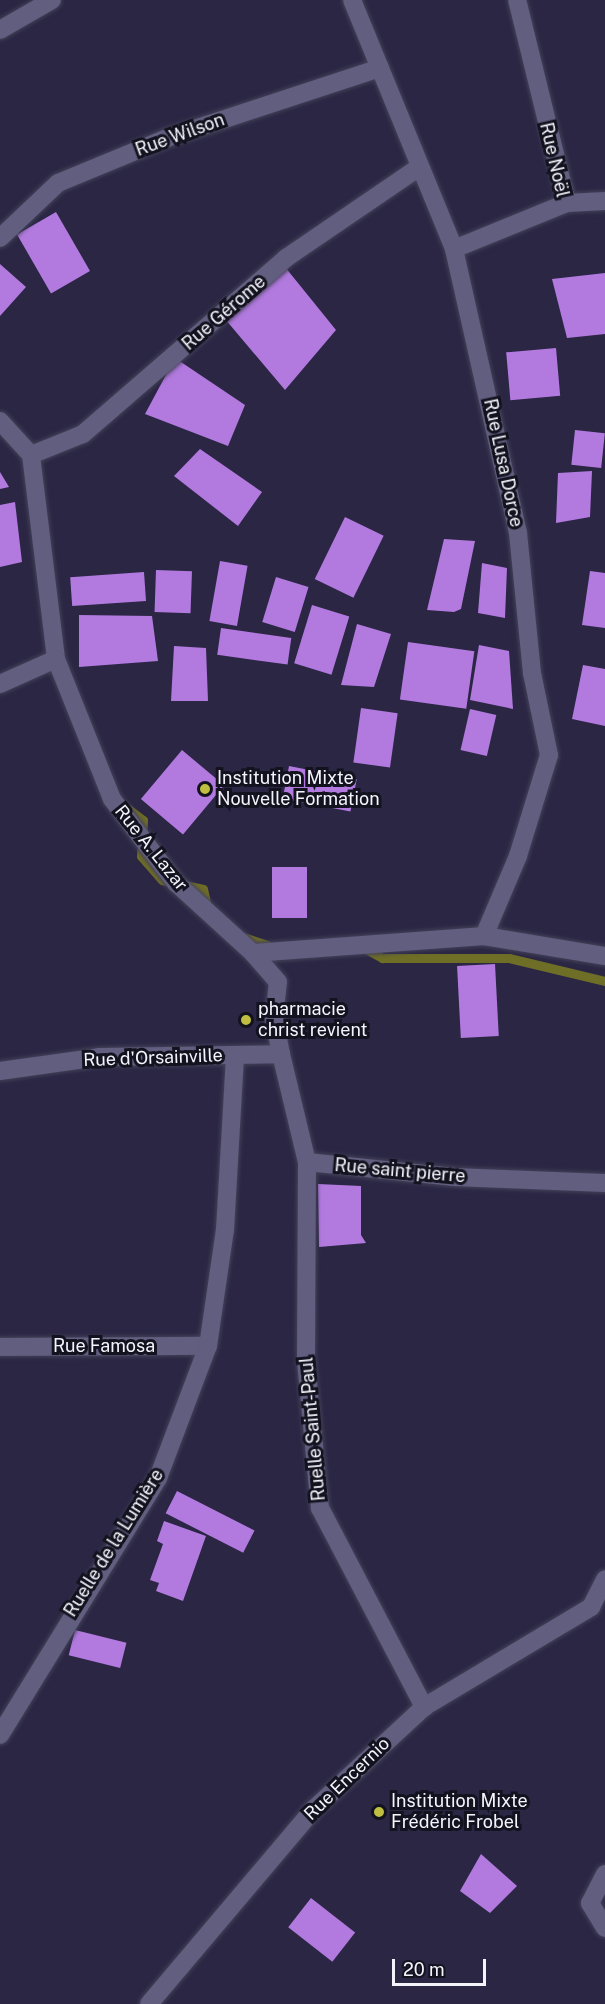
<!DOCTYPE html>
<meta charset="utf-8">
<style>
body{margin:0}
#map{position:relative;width:605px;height:2004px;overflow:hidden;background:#2a2644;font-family:"Public Sans",sans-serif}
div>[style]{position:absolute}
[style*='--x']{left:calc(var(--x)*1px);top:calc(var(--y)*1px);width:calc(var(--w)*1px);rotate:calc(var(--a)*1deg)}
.stream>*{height:9px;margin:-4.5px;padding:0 4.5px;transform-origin:4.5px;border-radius:4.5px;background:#6f6e26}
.building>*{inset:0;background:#b27adf;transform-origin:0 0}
.roads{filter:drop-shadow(0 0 2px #444158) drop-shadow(0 0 2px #444158)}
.minor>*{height:18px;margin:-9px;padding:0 9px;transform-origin:9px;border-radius:9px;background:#615e80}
.dots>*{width:16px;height:16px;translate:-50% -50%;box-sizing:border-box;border:3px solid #13121f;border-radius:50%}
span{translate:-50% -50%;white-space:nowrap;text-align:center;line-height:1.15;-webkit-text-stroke:6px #13121f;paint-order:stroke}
.street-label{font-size:18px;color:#f4f4fc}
.poi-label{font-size:18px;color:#f4f4fc}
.left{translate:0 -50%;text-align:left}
.scale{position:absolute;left:392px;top:1959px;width:94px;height:27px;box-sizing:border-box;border:3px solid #f4f4fc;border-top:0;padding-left:8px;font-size:18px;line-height:21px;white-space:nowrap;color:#f4f4fc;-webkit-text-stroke:4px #13121f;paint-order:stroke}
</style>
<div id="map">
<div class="stream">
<i style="--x:127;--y:808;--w:20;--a:37"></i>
<i style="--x:143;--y:820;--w:36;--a:93"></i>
<i style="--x:141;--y:856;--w:32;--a:49"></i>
<i style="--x:162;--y:880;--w:42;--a:12.4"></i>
<i style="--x:203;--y:889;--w:18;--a:77"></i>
<i style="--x:243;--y:937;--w:25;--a:18"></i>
<i style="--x:267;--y:945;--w:6;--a:90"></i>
<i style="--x:364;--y:948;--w:21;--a:29"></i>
<i style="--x:382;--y:958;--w:127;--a:0"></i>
<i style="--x:509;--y:958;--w:99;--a:13.5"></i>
</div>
<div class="building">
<i style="left:56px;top:212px;width:68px;height:45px;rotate:60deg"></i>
<i style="clip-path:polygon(281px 262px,336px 330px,285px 390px,220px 313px)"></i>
<i style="clip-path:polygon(0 264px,26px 287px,0 316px)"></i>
<i style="clip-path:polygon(605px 273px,605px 334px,567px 338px,552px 279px)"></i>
<i style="left:556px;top:348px;width:48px;height:50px;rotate:85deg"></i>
<i style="clip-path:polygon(175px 358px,245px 405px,228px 446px,145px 414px)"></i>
<i style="left:575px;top:430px;width:30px;height:35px;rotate:6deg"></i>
<i style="clip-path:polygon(200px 449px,262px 492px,238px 526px,174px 476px)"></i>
<i style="clip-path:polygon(592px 471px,590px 517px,556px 523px,558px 473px)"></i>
<i style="clip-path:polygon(0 472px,9px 487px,0 489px)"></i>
<i style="clip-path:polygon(15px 502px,22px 562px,0 567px,0 505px)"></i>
<i style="left:345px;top:517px;width:43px;height:69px;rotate:26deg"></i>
<i style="clip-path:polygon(444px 539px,475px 541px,461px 609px,454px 612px,427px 610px)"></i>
<i style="left:220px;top:561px;width:28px;height:61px;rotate:10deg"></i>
<i style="clip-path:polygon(482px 563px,507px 568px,505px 618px,478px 613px)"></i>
<i style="left:156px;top:570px;width:36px;height:42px;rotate:2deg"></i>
<i style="clip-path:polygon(590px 571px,605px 573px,605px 628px,582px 625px)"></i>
<i style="left:144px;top:572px;width:29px;height:74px;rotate:86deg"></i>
<i style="left:276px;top:577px;width:34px;height:47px;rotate:17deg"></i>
<i style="left:312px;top:605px;width:39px;height:61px;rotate:17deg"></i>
<i style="clip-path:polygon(79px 615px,152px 616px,158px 661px,79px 667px)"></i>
<i style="clip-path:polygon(357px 624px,391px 634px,374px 687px,341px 685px)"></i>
<i style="left:221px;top:628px;width:71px;height:27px;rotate:8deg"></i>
<i style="left:408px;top:642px;width:67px;height:58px;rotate:8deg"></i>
<i style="clip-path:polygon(479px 645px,509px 651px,513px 709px,470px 700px)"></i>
<i style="clip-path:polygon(174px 646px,206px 648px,208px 701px,171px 701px)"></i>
<i style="clip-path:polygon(583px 665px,605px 669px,605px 726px,572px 719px)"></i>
<i style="left:361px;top:708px;width:37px;height:55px;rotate:8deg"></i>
<i style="left:470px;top:709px;width:27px;height:42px;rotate:13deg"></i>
<i style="left:182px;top:750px;width:55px;height:64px;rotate:40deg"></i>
<i style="left:289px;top:766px;width:69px;height:33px;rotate:11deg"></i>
<i style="left:272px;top:867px;width:35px;height:51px"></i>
<i style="left:495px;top:964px;width:72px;height:38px;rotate:87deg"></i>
<i style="clip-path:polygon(318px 1184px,361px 1186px,361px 1235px,366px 1243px,319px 1247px)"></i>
<i style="left:177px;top:1491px;width:87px;height:25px;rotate:27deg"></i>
<i style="clip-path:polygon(164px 1521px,206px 1536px,183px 1601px,156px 1591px,159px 1583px,150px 1580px,163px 1544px,157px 1541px)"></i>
<i style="left:75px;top:1630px;width:53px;height:26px;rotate:14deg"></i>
<i style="clip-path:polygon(481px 1854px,517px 1886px,490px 1913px,460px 1891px)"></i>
<i style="left:311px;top:1898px;width:56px;height:37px;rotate:38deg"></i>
</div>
<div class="roads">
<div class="minor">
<i style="--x:352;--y:0;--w:269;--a:67.7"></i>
<i style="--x:454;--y:249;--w:291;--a:77.3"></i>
<i style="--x:518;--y:533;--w:141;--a:84.3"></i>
<i style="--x:532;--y:673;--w:84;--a:78.3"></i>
<i style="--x:549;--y:755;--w:106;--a:107.1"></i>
<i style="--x:518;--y:856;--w:87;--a:113"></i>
<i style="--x:0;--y:30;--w:60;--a:-30"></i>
<i style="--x:567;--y:203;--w:38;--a:-3"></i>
<i style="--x:0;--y:238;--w:80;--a:-43.5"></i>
<i style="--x:58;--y:183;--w:118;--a:-22.4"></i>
<i style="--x:167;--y:138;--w:224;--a:-18.2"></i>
<i style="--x:454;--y:249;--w:122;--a:-22.2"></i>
<i style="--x:567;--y:203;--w:209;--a:-103.8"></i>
<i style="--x:0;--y:421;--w:46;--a:47.6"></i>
<i style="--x:31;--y:455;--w:206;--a:83"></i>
<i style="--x:56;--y:659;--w:151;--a:68.2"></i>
<i style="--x:112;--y:799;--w:106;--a:52.7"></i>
<i style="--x:176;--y:883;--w:104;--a:42.3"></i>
<i style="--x:253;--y:953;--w:232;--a:-4.2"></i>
<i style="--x:484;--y:936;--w:123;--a:9.4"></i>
<i style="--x:31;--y:455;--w:56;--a:-22"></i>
<i style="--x:83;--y:434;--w:269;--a:-40.9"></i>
<i style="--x:286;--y:258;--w:160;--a:-34.3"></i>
<i style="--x:0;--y:684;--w:61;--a:-24.1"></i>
<i style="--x:281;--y:1054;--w:111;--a:76.5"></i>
<i style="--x:307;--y:1162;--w:148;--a:5.8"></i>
<i style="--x:454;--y:1177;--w:151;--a:2.3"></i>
<i style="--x:0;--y:1071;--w:100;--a:-8"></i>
<i style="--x:99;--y:1057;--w:182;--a:-0.9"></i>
<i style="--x:281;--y:1054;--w:36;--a:-101"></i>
<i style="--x:274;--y:1019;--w:37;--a:-84"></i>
<i style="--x:278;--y:982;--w:38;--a:-131"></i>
<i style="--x:307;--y:1162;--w:199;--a:90.3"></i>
<i style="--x:306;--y:1361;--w:148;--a:84.6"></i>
<i style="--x:320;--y:1508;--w:225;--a:62.4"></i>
<i style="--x:0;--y:1347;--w:208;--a:-0.3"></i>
<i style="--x:591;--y:1607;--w:31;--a:-63"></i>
<i style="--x:0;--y:1735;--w:302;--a:-58.4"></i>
<i style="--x:158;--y:1478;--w:141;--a:-69.3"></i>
<i style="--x:208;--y:1346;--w:117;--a:-81.7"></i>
<i style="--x:225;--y:1230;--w:174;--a:-86.7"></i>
<i style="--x:605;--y:1874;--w:33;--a:117"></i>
<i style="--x:590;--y:1903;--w:29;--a:59"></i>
<i style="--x:149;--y:2004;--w:255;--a:-49.8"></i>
<i style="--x:314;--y:1809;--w:150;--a:-42.8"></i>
<i style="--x:424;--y:1707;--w:195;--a:-30.9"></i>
</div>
</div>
<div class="dots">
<i style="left:205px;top:789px;background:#c0be41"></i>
<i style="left:246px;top:1020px;background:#c0be41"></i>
<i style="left:379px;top:1812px;background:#c0be41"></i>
</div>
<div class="street-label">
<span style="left:180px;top:135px;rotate:-20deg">Rue Wilson</span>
<span style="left:554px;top:160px;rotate:77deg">Rue Noël</span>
<span style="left:224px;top:313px;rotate:-41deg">Rue Gérome</span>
<span style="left:503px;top:463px;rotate:78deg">Rue Lusa Dorce</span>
<span style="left:151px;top:848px;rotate:51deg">Rue A. Lazar</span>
<span style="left:153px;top:1058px;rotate:-2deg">Rue d'Orsainville</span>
<span style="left:400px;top:1171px;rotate:5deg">Rue saint pierre</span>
<span style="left:104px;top:1346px">Rue Famosa</span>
<span style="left:313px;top:1429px;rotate:-95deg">Ruelle Saint-Paul</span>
<span style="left:114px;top:1543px;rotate:-58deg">Ruelle de la Lumière</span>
<span style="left:347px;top:1779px;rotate:-44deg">Rue Encernio</span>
</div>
<div class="poi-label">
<span class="left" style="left:217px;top:789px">Institution Mixte<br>Nouvelle Formation</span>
<span class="left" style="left:258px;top:1020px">pharmacie<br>christ revient</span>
<span class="left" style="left:391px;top:1812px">Institution Mixte<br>Frédéric Frobel</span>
</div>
<div class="scale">20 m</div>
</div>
